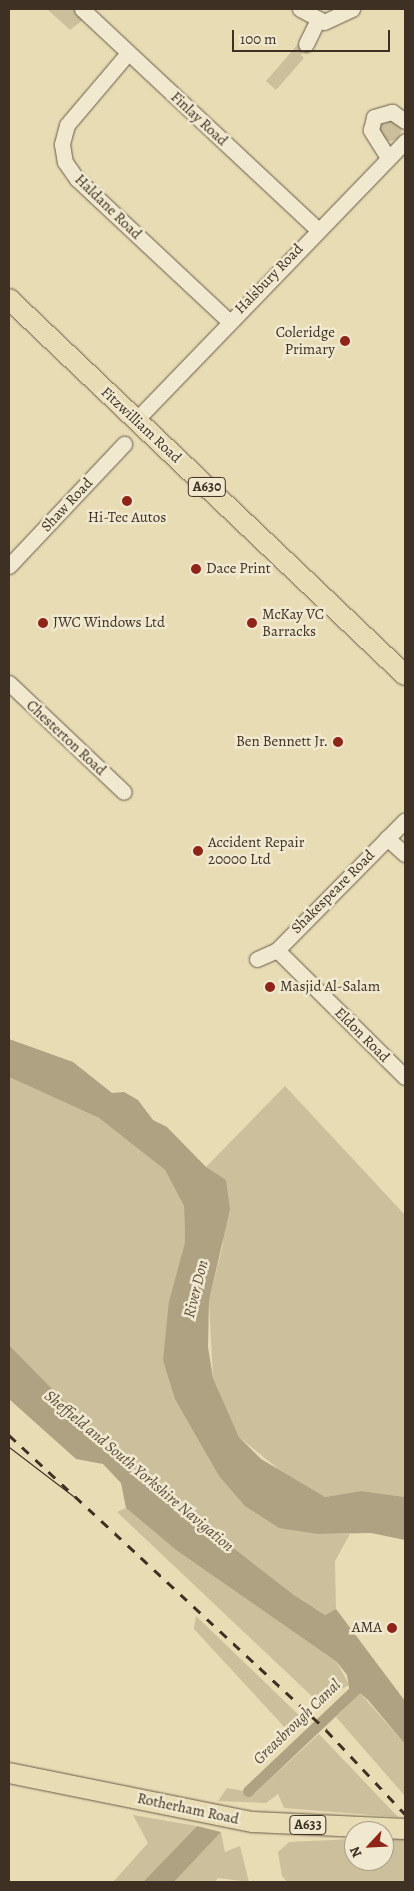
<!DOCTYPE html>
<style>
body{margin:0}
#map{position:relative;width:414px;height:1891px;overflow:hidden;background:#e8dcb5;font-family:Alegreya,serif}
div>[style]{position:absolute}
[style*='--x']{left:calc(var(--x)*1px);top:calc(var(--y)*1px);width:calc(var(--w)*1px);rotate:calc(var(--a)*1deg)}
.green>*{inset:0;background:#cbbf9c}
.round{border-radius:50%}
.water>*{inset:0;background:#aea283}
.canal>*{height:11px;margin:-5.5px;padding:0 5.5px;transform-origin:5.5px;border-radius:5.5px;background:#aea283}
.roads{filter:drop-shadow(0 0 1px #685b47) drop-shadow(0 0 1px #685b47)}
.minor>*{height:15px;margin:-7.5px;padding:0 7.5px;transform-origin:7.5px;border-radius:7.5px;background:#f0e8cf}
.major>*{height:20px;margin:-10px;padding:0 10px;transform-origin:10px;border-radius:10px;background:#e8dcb5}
.tram>*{height:1px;margin:-0.5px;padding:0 0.5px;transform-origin:0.5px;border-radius:0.5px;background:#3e3022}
.rail>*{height:3px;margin-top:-1.5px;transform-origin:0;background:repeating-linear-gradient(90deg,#3e3022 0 9px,transparent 0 18px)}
.dots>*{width:14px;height:14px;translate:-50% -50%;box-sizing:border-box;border:2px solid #f0e8cf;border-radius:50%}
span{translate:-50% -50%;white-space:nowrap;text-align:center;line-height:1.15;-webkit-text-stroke:5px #f0e8cf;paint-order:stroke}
.shield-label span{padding:1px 4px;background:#f0e8cf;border:1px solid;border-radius:4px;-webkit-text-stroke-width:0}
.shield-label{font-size:14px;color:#3e3022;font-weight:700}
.street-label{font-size:15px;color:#3e3022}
.poi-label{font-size:15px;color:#3e3022}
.right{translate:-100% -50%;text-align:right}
.left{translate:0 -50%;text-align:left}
.water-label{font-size:16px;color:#5a4c3a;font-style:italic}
.frame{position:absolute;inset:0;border:10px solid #3e3022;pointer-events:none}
.north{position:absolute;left:344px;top:1821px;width:50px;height:50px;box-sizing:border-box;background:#f0e8cf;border:1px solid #a99e8a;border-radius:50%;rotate:245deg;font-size:14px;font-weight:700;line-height:20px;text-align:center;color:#3e3022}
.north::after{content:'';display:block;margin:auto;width:18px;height:22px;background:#8f2418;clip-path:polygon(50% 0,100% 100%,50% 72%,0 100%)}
.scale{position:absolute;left:232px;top:30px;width:158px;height:22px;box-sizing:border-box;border:2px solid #3e3022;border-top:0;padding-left:6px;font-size:15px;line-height:18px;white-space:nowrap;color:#3e3022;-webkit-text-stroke:4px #f0e8cf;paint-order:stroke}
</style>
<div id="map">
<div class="green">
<i style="clip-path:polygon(47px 9px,73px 9px,84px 19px,70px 30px)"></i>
<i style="clip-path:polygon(299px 43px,305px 49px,301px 55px,304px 58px,276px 90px,266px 81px)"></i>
<i class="round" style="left:379px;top:119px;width:22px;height:22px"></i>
<i style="clip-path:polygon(9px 1077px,99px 1118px,165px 1170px,184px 1206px,185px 1242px,169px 1301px,198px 1437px,219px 1476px,318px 1534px,350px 1534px,335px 1561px,336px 1609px,325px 1615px,294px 1595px,128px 1466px,9px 1345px)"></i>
<i style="clip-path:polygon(285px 1086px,405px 1215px,405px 1497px,361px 1491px,325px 1497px,298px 1485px,239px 1437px,213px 1378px,209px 1301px,223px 1244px,206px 1167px)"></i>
<i style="clip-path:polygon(126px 1508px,176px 1550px,337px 1662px,349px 1685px,318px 1702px,117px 1512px)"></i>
<i style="clip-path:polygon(196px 1616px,303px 1719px,288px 1731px,194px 1629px)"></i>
<i style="clip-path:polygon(360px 1693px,405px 1744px,405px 1796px,336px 1717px)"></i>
<i style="clip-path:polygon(319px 1734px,398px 1817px,284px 1808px,278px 1794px,266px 1803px,218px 1801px,227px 1788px,255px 1793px)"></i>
<i style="clip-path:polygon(133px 1815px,197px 1826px,143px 1882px,113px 1882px,148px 1843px)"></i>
<i style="clip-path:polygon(221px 1832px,225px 1852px,240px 1846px,249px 1882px,218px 1878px,215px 1882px,174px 1882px)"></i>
<i style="clip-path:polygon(384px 1836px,405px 1838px,405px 1882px,287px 1882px,282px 1876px,278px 1852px,289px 1842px,354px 1839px,354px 1861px,384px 1861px)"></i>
</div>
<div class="water">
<i style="clip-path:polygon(9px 1039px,73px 1062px,112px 1093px,124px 1092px,138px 1100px,153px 1120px,167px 1127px,206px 1167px,226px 1180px,230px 1209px,209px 1301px,208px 1347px,213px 1378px,239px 1437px,261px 1459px,325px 1497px,361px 1491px,405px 1497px,405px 1540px,371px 1533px,318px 1534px,279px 1528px,245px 1506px,219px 1476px,175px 1399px,163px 1360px,169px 1301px,185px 1242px,184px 1206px,165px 1170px,99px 1118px,9px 1077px)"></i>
<i style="clip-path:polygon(9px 1345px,128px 1466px,294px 1595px,325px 1615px,336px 1609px,405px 1701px,405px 1744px,368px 1700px,360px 1693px,350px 1694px,347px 1675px,337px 1662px,176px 1550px,126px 1508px,121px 1483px,103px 1464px,76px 1459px,9px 1399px)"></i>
<i style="clip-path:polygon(197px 1826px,221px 1832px,174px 1882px,143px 1882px)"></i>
</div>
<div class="canal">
<i style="--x:248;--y:1791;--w:156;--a:-43.4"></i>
</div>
<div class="roads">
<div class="minor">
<i style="--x:82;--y:9;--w:322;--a:43.1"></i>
<i style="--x:300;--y:9;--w:27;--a:28"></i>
<i style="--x:324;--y:22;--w:31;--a:-25"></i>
<i style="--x:306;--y:44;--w:25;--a:-64"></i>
<i style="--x:128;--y:53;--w:94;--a:130.3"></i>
<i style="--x:67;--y:125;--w:20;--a:105"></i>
<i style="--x:62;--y:144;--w:18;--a:81"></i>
<i style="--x:65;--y:162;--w:21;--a:55"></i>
<i style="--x:77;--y:179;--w:208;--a:43.1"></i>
<i style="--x:387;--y:156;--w:31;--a:-122"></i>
<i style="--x:371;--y:130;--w:13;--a:-77"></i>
<i style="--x:374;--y:117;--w:19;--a:-16"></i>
<i style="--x:392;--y:112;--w:16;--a:35"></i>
<i style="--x:136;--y:420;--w:388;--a:-46"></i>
<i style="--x:9;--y:566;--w:168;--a:-46.7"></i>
<i style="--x:9;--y:683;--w:158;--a:43.5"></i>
<i style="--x:387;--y:838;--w:24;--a:42"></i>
<i style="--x:277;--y:950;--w:180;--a:44.8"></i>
<i style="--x:257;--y:959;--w:22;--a:-24"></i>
<i style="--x:277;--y:950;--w:182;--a:-45.4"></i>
</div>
<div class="major">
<i style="--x:9;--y:299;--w:546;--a:43.52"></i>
<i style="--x:9;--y:1773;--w:249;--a:11.4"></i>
<i style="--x:253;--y:1822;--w:152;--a:2.6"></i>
</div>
</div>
<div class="tram">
<i style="--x:9;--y:1447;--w:86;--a:37.4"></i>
</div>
<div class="rail">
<i style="--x:9;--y:1435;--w:433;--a:42.9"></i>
<i style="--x:326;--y:1730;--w:115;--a:46.8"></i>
</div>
<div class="dots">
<i style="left:345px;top:341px;background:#8f2418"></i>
<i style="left:127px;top:501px;background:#8f2418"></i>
<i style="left:196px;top:569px;background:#8f2418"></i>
<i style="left:43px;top:623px;background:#8f2418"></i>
<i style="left:252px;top:623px;background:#8f2418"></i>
<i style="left:338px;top:742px;background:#8f2418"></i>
<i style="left:198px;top:851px;background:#8f2418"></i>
<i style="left:270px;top:987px;background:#8f2418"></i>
<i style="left:392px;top:1628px;background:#8f2418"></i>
</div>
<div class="shield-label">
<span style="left:207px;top:487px">A630</span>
<span style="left:308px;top:1825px">A633</span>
</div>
<div class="street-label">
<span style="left:199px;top:119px;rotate:43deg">Finlay Road</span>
<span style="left:108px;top:207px;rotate:44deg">Haldane Road</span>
<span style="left:269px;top:279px;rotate:-46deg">Halsbury Road</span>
<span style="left:141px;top:425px;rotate:43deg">Fitzwilliam Road</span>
<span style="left:67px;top:505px;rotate:-47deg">Shaw Road</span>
<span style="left:66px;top:738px;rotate:43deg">Chesterton Road</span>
<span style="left:333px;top:892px;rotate:-45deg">Shakespeare Road</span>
<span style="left:362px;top:1035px;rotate:45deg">Eldon Road</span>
<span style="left:188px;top:1809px;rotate:12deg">Rotherham Road</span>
</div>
<div class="poi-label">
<span class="right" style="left:335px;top:341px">Coleridge<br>Primary</span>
<span style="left:127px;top:518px">Hi-Tec Autos</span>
<span class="left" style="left:206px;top:569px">Dace Print</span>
<span class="left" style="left:262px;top:623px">McKay VC<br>Barracks</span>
<span class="left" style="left:53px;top:623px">JWC Windows Ltd</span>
<span class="right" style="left:328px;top:742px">Ben Bennett Jr.</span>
<span class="left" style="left:208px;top:851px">Accident Repair<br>20000 Ltd</span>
<span class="left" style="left:280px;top:987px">Masjid Al-Salam</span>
<span class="right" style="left:382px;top:1628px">AMA</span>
</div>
<div class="water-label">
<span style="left:196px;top:1289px;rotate:-76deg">River Don</span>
<span style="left:139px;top:1471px;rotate:40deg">Sheffield and South Yorkshire Navigation</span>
<span style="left:297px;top:1722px;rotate:-44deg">Greasbrough Canal</span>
</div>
<div class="frame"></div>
<div class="north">N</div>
<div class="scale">100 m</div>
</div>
